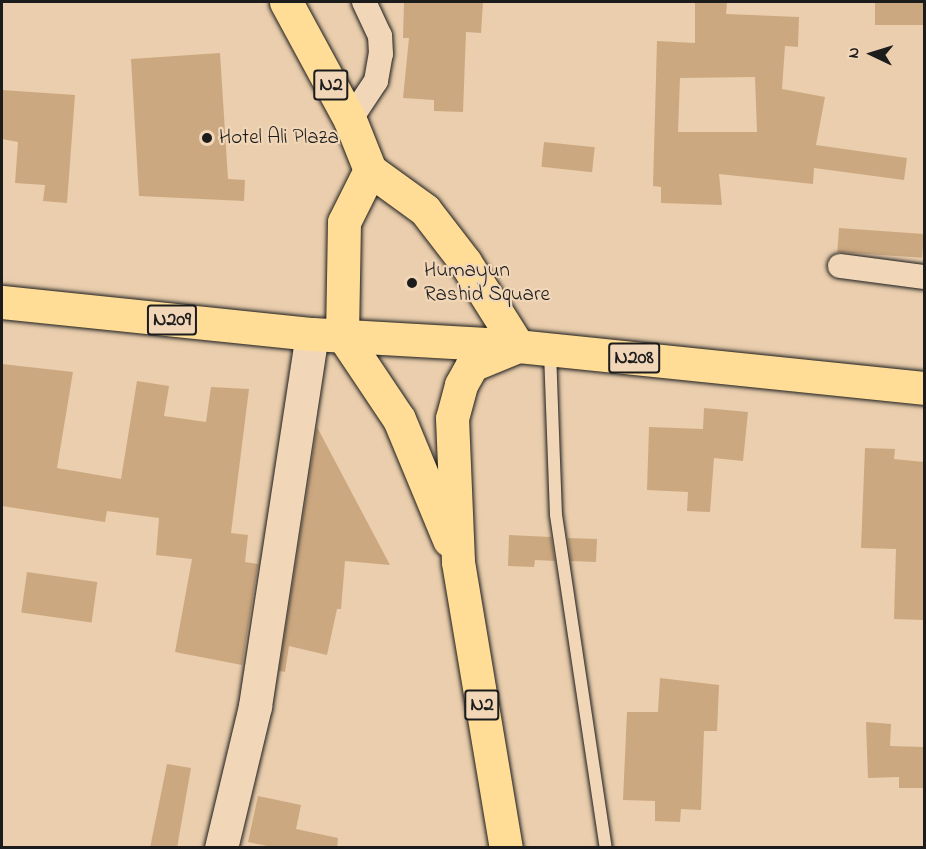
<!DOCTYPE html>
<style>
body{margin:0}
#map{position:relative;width:926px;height:849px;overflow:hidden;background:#eacead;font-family:"Indie Flower",sans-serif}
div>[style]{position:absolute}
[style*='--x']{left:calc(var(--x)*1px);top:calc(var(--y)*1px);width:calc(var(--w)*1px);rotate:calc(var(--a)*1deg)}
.building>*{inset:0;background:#cca880;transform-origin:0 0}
.roads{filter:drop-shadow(0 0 2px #1c1c1c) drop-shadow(0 0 2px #1c1c1c)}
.lane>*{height:12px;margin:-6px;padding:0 6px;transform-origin:6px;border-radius:6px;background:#f1d7b8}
.street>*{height:24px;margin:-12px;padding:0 12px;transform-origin:12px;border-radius:12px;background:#f1d7b8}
.secondary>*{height:33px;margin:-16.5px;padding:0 16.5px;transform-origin:16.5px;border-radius:16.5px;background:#f1d7b8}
.highway>*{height:33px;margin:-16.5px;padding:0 16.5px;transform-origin:16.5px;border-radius:16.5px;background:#ffdd96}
.dots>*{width:16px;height:16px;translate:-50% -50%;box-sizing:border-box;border:3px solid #f1d7b8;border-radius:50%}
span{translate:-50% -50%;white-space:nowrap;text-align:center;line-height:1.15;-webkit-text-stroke:4.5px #f1d7b8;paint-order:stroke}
.shield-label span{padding:2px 4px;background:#f1d7b8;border:2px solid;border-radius:4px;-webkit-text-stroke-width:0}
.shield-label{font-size:20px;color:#1c1c1c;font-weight:700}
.poi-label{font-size:21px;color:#1c1c1c}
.left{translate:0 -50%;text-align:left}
.frame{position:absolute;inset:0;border:3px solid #1c1c1c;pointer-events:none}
.north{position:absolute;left:842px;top:24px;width:60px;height:60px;-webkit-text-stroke:4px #f1d7b8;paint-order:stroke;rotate:274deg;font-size:16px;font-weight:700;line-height:24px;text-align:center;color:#1c1c1c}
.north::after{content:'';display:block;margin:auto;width:21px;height:27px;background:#1c1c1c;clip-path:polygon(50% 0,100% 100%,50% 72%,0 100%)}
</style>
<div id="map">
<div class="building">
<i style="clip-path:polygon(404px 2px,483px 2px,481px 33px,466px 32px,463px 112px,434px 111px,434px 100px,403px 98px,409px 38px,403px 38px)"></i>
<i style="clip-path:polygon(evenodd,695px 2px,727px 2px,726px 14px,799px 17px,798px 47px,785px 46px,782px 89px,825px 97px,816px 145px,907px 158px,904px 180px,814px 168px,813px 184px,719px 174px,722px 205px,661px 203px,661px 187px,653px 186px,657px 41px,695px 43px,695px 2px,755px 77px,757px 132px,678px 132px,680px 78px,755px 77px)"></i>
<i style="left:875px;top:2px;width:49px;height:23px"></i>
<i style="clip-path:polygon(220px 53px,228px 179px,245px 180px,244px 201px,139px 196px,131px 59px)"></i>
<i style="clip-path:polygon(2px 90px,75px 95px,67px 203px,43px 201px,45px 185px,15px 183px,18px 142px,2px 139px)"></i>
<i style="left:544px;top:142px;width:51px;height:25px;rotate:6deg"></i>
<i style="left:839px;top:228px;width:85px;height:24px;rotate:4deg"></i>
<i style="clip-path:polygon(2px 364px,73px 372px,57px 468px,121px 479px,137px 381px,169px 386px,164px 416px,206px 422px,211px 387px,249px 389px,231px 533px,248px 535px,245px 562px,258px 564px,242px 665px,175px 652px,192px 559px,156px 555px,159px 518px,107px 511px,105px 522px,2px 506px)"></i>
<i style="clip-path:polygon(704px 408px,748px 412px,743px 461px,714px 458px,710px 512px,687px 511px,688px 492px,647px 490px,649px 427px,703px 429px)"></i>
<i style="clip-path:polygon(317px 427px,390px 565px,345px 561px,341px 609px,337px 609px,327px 655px,289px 646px,285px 672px,279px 671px)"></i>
<i style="clip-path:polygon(865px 448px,895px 449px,894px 459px,924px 462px,924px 620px,894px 619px,896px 549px,861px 548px)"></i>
<i style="clip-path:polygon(509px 535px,551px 537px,555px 561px,535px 560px,534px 567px,508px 566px)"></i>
<i style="clip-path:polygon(568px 538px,597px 539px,596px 562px,571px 561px)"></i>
<i style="left:27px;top:572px;width:71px;height:41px;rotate:8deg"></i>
<i style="clip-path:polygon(660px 678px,719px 685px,717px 731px,704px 731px,701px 810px,681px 809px,680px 822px,655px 821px,655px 801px,623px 800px,627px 712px,658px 712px)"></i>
<i style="clip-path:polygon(866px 722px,891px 724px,890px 746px,924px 747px,924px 788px,899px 788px,899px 777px,868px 778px)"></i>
<i style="clip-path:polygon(167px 764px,191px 768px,177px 848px,150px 848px)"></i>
<i style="clip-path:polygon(258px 796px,301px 805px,296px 829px,338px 838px,337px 848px,276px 848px,248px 842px)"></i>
</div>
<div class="roads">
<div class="lane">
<i style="--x:550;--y:352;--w:163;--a:87.9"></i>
<i style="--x:556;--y:515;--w:337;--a:81.5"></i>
</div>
<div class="street">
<i style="--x:350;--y:120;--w:47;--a:-56.3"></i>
<i style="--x:376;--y:81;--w:27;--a:-80"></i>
<i style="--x:381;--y:54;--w:18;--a:-93"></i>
<i style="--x:380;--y:36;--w:38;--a:-115"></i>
<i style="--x:840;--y:266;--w:85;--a:7.5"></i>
</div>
<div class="secondary">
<i style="--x:221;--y:848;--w:146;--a:-76.5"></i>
<i style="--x:255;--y:706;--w:376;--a:-81.3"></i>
</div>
<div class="highway">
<i style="--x:286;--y:2;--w:134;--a:61.5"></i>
<i style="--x:350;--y:120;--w:54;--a:68.2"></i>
<i style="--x:370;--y:170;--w:68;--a:36"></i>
<i style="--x:425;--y:210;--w:66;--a:52.4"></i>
<i style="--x:465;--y:262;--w:99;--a:57.8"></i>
<i style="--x:518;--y:346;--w:50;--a:157.6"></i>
<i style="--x:472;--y:365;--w:23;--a:119"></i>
<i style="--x:461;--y:385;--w:34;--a:105"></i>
<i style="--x:452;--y:418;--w:144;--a:87.6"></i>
<i style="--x:458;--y:562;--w:290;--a:80.5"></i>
<i style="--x:370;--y:170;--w:58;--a:116.6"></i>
<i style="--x:344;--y:222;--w:112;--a:91"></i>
<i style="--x:342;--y:334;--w:102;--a:56.2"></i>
<i style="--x:399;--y:419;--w:131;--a:67.5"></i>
<i style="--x:2;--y:302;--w:312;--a:5.9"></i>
<i style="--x:312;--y:334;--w:206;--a:3.3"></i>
<i style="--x:518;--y:346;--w:408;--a:5.9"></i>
</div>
</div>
<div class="dots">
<i style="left:207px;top:138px;background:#1c1c1c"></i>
<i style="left:412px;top:283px;background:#1c1c1c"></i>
</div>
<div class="shield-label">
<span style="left:331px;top:85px">N2</span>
<span style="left:172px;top:320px">N209</span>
<span style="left:634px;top:358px">N208</span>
<span style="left:482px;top:705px">N2</span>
</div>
<div class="poi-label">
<span class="left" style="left:219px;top:138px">Hotel Ali Plaza</span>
<span class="left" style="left:424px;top:283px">Humayun<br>Rashid Square</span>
</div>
<div class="frame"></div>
<div class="north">N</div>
</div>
